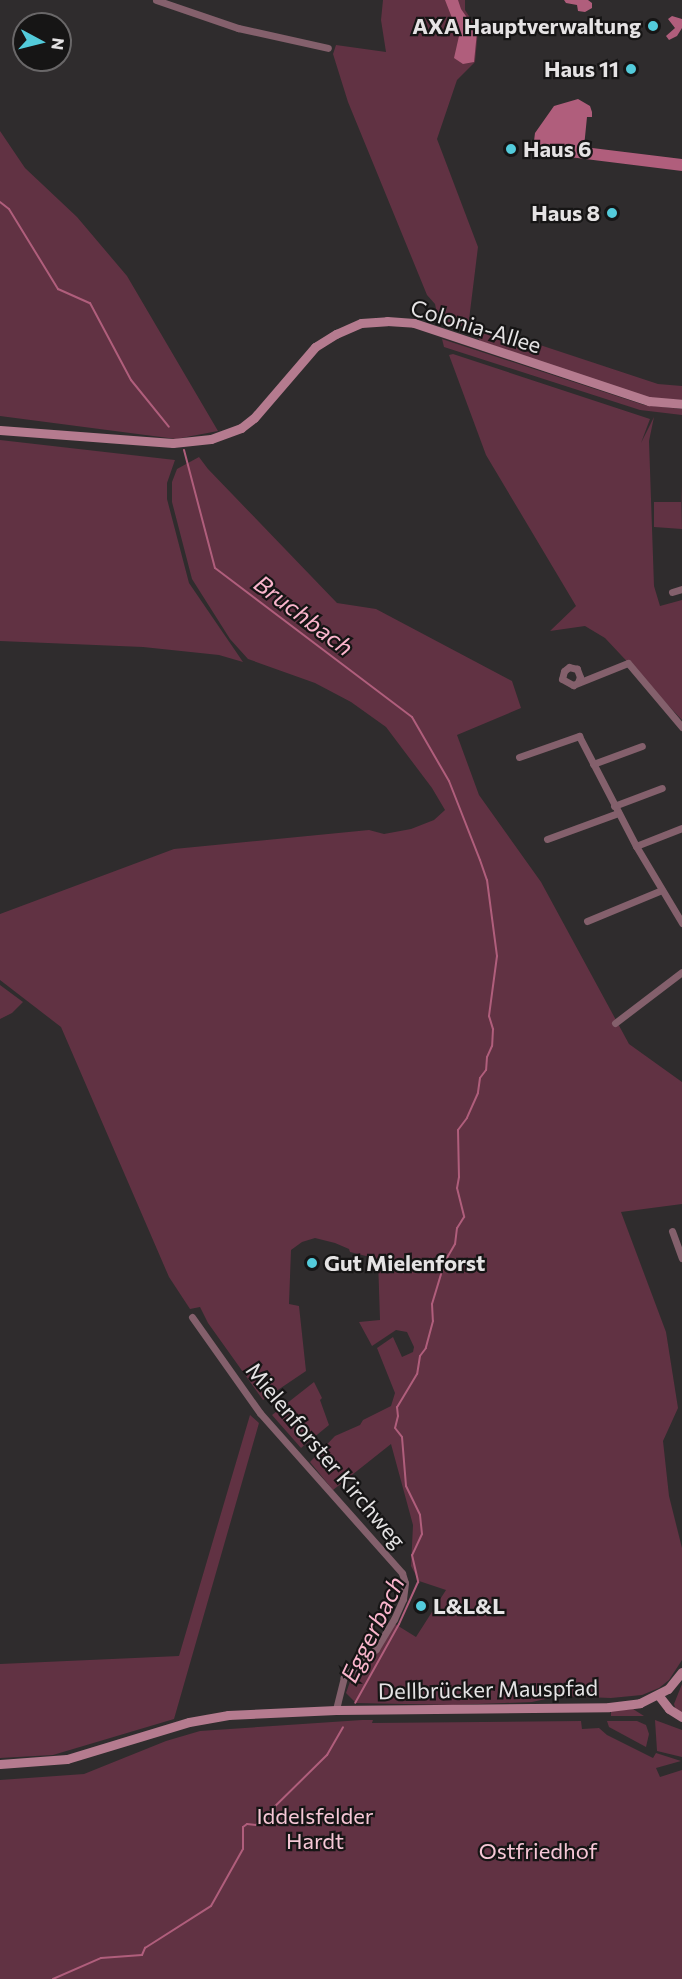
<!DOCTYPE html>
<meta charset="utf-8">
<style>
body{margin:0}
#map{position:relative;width:682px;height:1979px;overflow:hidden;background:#2f2c2d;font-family:Commissioner,sans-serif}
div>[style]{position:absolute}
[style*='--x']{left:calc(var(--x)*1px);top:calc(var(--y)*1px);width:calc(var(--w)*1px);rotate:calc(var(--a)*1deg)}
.green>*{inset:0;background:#613243}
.water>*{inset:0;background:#b05e7c}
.stream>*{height:2px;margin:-1px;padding:0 1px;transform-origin:1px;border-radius:1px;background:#b05e7c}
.street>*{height:7px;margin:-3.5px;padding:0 3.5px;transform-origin:3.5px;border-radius:3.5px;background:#84606c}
.secondary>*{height:9px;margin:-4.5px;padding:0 4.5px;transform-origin:4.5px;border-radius:4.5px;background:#b57b8f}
.dots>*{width:16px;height:16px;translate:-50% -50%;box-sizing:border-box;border:3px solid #161515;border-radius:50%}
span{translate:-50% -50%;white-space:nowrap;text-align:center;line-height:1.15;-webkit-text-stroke:4.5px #161515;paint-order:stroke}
.poi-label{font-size:22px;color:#e5e3e4;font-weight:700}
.right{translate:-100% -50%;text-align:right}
.left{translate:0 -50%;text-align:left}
.street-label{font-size:22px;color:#e5e3e4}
.park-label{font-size:22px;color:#f6c7d6}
.water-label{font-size:24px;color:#fab5cc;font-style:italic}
.north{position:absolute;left:12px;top:12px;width:60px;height:60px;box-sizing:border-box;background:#161515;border:2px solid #696768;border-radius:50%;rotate:97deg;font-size:16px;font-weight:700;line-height:24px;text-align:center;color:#e5e3e4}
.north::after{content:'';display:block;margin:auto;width:21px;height:27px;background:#53cbdb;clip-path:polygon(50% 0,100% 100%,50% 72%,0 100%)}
</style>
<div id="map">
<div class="green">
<i style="clip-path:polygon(383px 0,465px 0,465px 10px,478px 30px,475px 62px,457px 80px,437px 139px,478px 247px,468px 328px,448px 322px,437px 314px,435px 304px,427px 295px,348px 102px,333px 54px,336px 45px,386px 52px,381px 20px)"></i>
<i style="clip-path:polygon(0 131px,25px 168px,77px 217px,127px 276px,218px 431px,176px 439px,0 416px)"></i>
<i style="clip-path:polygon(478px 323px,506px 342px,540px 345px,658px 384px,682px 386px,682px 400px,653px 399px,480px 341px,476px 334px)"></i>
<i style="clip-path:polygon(442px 339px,644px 405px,682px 409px,682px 415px,640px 410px,444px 347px)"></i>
<i style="clip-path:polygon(453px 354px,650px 419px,641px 443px,654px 417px,649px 441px,654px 586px,660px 606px,682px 600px,682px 720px,605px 638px,585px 626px,550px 631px,576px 606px,486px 455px,449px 355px)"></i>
<i style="clip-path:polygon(0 440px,175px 460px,167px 483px,167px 499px,189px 583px,243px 662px,219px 655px,143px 647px,0 641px)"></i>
<i style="clip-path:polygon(199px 457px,208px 469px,337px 603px,376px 609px,512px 681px,521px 708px,457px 735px,479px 795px,541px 882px,629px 1044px,682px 1082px,682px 1204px,621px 1212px,666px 1332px,678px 1408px,663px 1441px,669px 1496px,682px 1548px,682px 1660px,669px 1680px,659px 1688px,642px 1695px,611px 1698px,559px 1696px,532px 1702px,453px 1705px,356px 1703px,346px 1693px,352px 1676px,369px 1662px,395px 1624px,416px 1637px,446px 1590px,419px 1581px,411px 1566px,413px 1525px,391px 1444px,333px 1490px,310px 1462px,335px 1436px,360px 1425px,363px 1420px,391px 1406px,395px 1393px,377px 1348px,393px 1337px,402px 1357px,413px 1352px,414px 1347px,407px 1332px,396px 1330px,372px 1346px,359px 1322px,380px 1320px,378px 1259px,350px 1252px,349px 1249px,335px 1243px,315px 1238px,302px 1242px,291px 1250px,289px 1304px,299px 1306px,306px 1371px,263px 1400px,208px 1323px,200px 1307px,190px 1309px,169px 1277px,61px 1027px,0 980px,0 914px,174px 849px,369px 830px,384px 834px,411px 829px,434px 820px,445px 810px,432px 788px,386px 727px,351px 702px,315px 683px,248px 659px,230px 639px,192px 579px,172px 502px,172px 482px,177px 469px)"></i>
<i style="clip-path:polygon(681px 484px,682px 529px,654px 527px,654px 502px,681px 502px)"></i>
<i style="clip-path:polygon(0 985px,23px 1002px,12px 1013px,0 1019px)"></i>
<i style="clip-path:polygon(314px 1382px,322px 1398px,320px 1400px,329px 1425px,301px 1448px,272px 1415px)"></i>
<i style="clip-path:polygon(250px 1415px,259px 1423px,174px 1719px,53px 1755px,0 1758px,0 1664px,179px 1656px)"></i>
<i style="clip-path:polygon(682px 1684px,682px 1713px,676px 1710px,674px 1704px)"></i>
<i style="clip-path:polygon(633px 1709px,644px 1716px,611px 1716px,611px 1711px)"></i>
<i style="clip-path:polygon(362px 1720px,373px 1720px,372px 1723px,581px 1721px,582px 1729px,599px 1728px,607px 1735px,653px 1758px,656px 1753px,681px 1761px,656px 1768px,660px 1777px,682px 1770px,682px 1979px,0 1979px,0 1780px,84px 1774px,166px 1741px,200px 1731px)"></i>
<i style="clip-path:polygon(655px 1720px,682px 1730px,682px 1757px,657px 1751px)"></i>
<i style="clip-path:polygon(607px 1721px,637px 1721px,646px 1725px,649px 1734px,646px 1747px,609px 1727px)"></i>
</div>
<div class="water">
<i style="clip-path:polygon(445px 0,458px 0,461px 9px,477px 32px,474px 62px,463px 64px,454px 58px,459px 36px)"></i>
<i style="clip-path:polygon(564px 0,588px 0,592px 3px,592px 8px,585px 12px,578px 11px,577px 5px,566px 3px)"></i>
<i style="clip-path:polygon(672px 16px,682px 19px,682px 28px,677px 36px,669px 40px,666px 36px,675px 28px,668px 19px)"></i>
<i style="clip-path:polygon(578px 99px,590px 106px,592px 112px,592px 117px,587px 117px,584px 147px,682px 159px,682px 171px,537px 153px,534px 141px,535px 133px,554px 106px)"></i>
</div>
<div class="stream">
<i style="--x:0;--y:202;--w:11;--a:38"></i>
<i style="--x:9;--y:209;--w:94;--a:58.5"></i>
<i style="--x:58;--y:289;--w:35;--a:24"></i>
<i style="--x:90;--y:303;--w:87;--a:62"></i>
<i style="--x:131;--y:380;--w:60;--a:51"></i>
<i style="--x:184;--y:450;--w:122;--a:75.3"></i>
<i style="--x:215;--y:568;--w:247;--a:37.1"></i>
<i style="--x:412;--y:717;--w:74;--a:60"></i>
<i style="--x:449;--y:781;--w:85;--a:68.6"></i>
<i style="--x:480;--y:860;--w:21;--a:71"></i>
<i style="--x:487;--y:880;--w:77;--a:82.5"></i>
<i style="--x:497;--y:956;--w:61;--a:97.6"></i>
<i style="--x:489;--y:1016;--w:14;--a:73"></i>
<i style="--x:493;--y:1029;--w:17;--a:93"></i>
<i style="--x:492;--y:1046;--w:12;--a:114"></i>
<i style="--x:487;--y:1057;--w:13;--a:94"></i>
<i style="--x:486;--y:1070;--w:10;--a:127"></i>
<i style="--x:480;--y:1078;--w:15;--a:98"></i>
<i style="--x:478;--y:1093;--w:27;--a:114"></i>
<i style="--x:467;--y:1118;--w:15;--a:127"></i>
<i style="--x:458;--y:1130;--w:47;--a:88.8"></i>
<i style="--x:459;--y:1177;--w:11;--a:100"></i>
<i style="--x:457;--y:1188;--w:30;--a:76"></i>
<i style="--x:464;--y:1217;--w:13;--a:122"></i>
<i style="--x:457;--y:1228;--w:16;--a:97"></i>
<i style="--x:455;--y:1244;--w:20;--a:120"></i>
<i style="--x:445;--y:1261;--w:45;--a:106.8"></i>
<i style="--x:432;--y:1304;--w:17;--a:87"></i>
<i style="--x:433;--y:1321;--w:28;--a:105"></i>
<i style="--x:426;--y:1348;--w:10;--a:127"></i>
<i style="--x:420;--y:1356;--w:18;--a:99"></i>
<i style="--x:417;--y:1374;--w:39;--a:121"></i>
<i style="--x:397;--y:1407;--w:9;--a:84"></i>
<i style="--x:398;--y:1416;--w:12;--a:104"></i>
<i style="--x:395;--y:1428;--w:11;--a:52"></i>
<i style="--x:402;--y:1437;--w:49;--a:85.3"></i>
<i style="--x:406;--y:1486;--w:32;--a:64"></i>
<i style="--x:420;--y:1515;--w:19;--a:84"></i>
<i style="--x:422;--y:1534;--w:23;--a:115"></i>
<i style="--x:412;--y:1555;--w:28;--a:77"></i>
<i style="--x:418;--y:1582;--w:46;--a:114.3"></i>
<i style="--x:399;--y:1624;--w:90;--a:119.1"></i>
<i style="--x:53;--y:1979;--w:52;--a:-23.6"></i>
<i style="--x:101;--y:1958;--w:41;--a:-4.2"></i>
<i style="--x:142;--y:1955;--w:8;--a:-67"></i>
<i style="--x:145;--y:1948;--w:78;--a:-32.5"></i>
<i style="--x:211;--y:1906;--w:65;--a:-60.7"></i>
<i style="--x:243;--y:1849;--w:22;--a:-90"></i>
<i style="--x:243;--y:1827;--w:5;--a:-37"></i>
<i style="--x:247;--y:1824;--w:9;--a:6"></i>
<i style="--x:256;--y:1825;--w:100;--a:-44.6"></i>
<i style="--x:327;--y:1755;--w:32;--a:-60"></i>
</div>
<div class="street">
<i style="--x:156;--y:0;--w:87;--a:18.9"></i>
<i style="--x:238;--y:28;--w:92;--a:12.5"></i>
<i style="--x:672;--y:592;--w:10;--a:-17"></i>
<i style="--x:578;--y:682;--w:5;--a:-68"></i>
<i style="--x:580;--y:677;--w:9;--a:-111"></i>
<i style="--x:577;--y:669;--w:8;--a:-166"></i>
<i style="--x:569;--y:667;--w:6;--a:141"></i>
<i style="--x:564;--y:671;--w:8;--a:104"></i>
<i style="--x:562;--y:679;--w:13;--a:29"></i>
<i style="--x:573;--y:685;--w:59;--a:-21.8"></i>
<i style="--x:628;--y:663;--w:84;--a:49.8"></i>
<i style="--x:519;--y:757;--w:64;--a:-19.3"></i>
<i style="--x:579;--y:736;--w:124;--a:62.6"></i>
<i style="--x:636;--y:846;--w:90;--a:59.1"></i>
<i style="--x:593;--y:764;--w:52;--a:-20.2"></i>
<i style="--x:614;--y:806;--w:51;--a:-20.6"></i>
<i style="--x:547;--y:839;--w:76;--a:-20.1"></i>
<i style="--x:636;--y:846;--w:49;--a:-21.4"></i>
<i style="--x:587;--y:921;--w:81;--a:-22.5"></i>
<i style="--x:615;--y:1023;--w:84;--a:-37.3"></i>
<i style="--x:672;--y:1231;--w:29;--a:70"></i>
<i style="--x:192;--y:1317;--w:118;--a:54.7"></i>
<i style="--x:260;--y:1413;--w:214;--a:48.4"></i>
<i style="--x:402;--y:1573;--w:10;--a:73"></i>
<i style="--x:405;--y:1583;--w:16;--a:97"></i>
<i style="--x:403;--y:1599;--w:22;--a:114"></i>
<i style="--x:394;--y:1619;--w:35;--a:121"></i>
<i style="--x:376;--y:1649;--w:43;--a:138.8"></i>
<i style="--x:344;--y:1677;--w:34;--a:104"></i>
</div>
<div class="secondary">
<i style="--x:0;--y:430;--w:173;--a:4.3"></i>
<i style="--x:173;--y:443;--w:38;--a:-6"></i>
<i style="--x:211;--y:439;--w:32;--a:-20"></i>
<i style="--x:241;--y:428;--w:16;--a:-38"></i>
<i style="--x:254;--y:418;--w:94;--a:-49.3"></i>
<i style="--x:315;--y:347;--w:25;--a:-32"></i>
<i style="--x:336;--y:334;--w:27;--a:-24"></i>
<i style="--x:361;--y:323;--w:26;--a:-4"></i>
<i style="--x:387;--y:321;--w:27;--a:4"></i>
<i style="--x:414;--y:323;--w:248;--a:18.4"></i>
<i style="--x:649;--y:401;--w:33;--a:5"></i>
<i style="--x:659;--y:1696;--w:16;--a:52"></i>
<i style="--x:669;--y:1709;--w:15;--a:32"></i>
<i style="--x:0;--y:1764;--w:67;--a:-4.3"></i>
<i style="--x:67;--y:1759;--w:127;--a:-16.9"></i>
<i style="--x:189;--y:1722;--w:40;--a:-10"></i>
<i style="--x:228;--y:1715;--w:108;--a:-2.7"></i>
<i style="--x:336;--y:1710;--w:273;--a:-0.6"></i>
<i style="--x:609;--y:1707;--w:31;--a:-7"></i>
<i style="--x:640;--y:1703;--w:31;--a:-27"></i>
<i style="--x:668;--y:1689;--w:22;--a:-51"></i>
</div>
<div class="dots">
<i style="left:653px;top:26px;background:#53cbdb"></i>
<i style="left:631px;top:69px;background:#53cbdb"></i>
<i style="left:511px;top:149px;background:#53cbdb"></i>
<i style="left:612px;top:213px;background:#53cbdb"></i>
<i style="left:312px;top:1263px;background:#53cbdb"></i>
<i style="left:421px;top:1606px;background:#53cbdb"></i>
</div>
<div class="poi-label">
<span class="right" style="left:641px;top:26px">AXA Hauptverwaltung</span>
<span class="right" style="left:619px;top:69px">Haus 11</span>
<span class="left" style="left:523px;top:149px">Haus 6</span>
<span class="right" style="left:600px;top:213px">Haus 8</span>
<span class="left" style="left:324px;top:1263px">Gut Mielenforst</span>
<span class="left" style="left:433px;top:1606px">L&amp;L&amp;L</span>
</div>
<div class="street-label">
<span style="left:476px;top:326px;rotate:17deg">Colonia-Allee</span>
<span style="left:326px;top:1455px;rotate:50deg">Mielenforster Kirchweg</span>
<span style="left:488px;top:1689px;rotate:-1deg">Dellbrücker Mauspfad</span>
</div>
<div class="park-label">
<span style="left:315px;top:1828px">Iddelsfelder<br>Hardt</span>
<span style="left:538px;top:1851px">Ostfriedhof</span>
</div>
<div class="water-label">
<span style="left:304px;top:615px;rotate:37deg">Bruchbach</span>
<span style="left:372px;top:1629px;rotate:-64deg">Eggerbach</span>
</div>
<div class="north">N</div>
</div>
